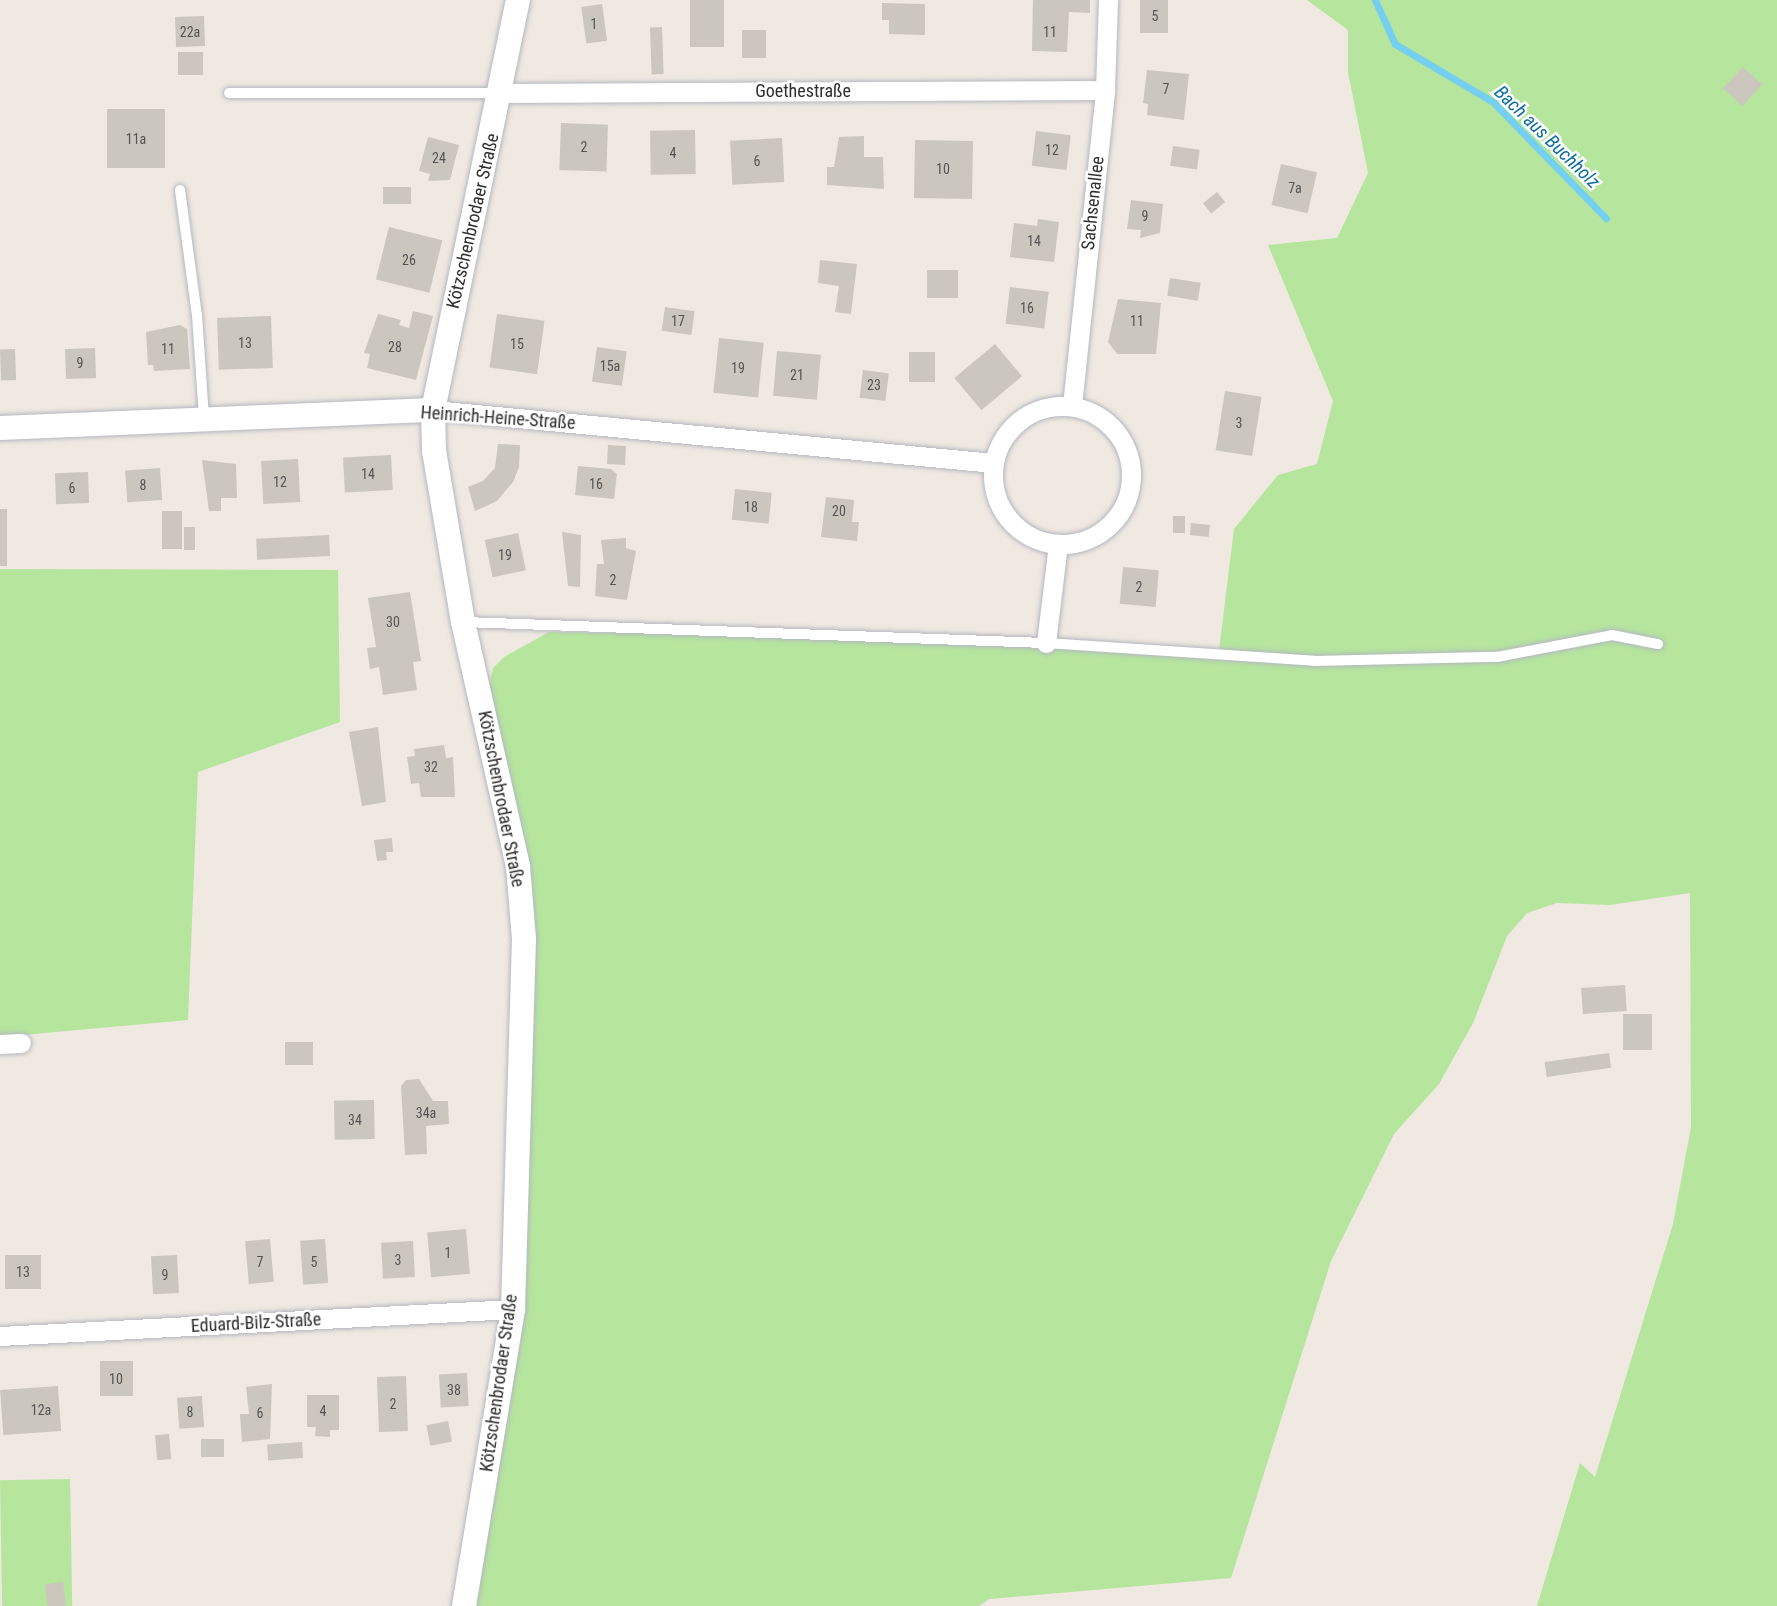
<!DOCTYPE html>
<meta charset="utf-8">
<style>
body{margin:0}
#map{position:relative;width:1777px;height:1606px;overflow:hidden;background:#efe9e1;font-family:"Roboto Condensed",sans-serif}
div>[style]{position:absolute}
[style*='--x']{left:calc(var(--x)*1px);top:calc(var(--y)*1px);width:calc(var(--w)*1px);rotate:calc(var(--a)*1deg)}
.green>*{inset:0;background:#b6e59e;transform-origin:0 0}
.stream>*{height:7px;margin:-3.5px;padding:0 3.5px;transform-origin:3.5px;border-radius:3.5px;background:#75cff0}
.building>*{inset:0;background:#cbc7bf;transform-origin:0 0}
.roads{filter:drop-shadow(0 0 2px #b4b7c1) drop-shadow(0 0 2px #b4b7c1)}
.service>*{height:10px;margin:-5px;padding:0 5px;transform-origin:5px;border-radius:5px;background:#fff}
.minor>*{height:19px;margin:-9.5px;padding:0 9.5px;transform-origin:9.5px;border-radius:9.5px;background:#fff}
.minor>.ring{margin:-9.5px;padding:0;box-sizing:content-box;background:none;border:19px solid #fff;border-radius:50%}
.tertiary>*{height:24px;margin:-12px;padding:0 12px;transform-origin:12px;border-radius:12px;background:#fff}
span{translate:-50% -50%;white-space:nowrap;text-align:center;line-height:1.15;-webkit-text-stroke:5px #fff;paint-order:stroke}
.number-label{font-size:14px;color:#555452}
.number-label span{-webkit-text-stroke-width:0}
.street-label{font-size:18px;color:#2e2e2e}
.water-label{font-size:19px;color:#0d6fa3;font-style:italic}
</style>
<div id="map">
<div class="green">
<i style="clip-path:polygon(1307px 0,1777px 0,1777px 1606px,1537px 1606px,1580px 1463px,1595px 1477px,1673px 1224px,1691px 1127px,1690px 893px,1610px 905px,1557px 903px,1527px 913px,1507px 936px,1473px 1023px,1439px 1084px,1394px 1134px,1331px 1261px,1231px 1578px,989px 1599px,979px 1606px,472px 1606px,527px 1043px,490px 682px,493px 668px,504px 657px,549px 632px,911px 637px,1219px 651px,1234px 529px,1278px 475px,1317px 464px,1333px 401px,1268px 245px,1337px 238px,1368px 173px,1348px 72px,1348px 30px)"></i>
<i style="clip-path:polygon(0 569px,338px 570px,340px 722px,198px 772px,188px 1020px,0 1037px)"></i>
<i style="left:70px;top:1479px;width:127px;height:70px;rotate:89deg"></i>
</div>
<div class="stream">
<i style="--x:1375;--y:0;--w:48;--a:65.6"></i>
<i style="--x:1395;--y:44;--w:114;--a:30.6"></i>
<i style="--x:1493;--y:102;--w:162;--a:45.8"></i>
</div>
<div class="building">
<i style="left:690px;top:0;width:34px;height:47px"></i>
<i style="clip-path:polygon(1033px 0,1090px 0,1090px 13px,1069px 12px,1067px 52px,1032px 51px)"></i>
<i style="left:1140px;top:0;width:28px;height:33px"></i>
<i style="clip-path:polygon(882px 3px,925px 4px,925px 35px,889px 34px,889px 20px,882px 20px)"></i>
<i style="left:602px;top:4px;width:37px;height:21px;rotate:82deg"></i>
<i style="left:204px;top:16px;width:30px;height:29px;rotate:88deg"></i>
<i style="left:662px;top:27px;width:47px;height:12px;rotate:88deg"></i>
<i style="left:742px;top:30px;width:24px;height:28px"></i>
<i style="left:178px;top:52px;width:25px;height:23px"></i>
<i style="left:1743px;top:67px;width:26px;height:29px;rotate:43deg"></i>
<i style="clip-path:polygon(1147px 70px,1189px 74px,1184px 120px,1147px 115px,1148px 104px,1143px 103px)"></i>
<i style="left:165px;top:109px;width:59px;height:58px;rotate:90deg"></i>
<i style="left:561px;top:123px;width:47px;height:47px;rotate:2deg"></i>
<i style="left:695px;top:130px;width:44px;height:45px;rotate:89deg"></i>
<i style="left:1036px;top:131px;width:35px;height:35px;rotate:7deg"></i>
<i style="clip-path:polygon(864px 136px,864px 157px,883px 157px,884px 189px,827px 185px,827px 167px,834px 167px,839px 137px)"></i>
<i style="clip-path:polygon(428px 137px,459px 145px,450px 180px,428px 181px,430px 174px,419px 171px)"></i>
<i style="left:782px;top:138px;width:44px;height:52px;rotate:87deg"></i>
<i style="left:915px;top:140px;width:58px;height:58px;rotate:1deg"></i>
<i style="left:1173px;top:146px;width:27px;height:20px;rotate:8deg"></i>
<i style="left:1281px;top:164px;width:37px;height:42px;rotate:13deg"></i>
<i style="left:383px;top:187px;width:28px;height:17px"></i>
<i style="left:1217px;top:192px;width:13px;height:18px;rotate:51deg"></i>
<i style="clip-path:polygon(1131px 200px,1163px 204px,1160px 233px,1140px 238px,1141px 230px,1127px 229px)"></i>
<i style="clip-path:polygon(1038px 219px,1059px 222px,1054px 262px,1010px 257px,1014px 223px,1037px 226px)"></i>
<i style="left:389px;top:227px;width:55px;height:54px;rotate:14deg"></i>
<i style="clip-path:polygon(820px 260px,857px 264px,851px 314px,835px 312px,839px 286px,818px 283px)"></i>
<i style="left:927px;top:270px;width:31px;height:28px"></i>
<i style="left:1170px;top:278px;width:31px;height:18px;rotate:9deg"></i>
<i style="left:1010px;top:287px;width:39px;height:37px;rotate:7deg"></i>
<i style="clip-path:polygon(1118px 299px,1161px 303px,1156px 354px,1117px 354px,1108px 342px)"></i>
<i style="left:665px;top:307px;width:30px;height:24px;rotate:8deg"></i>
<i style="clip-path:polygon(413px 311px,433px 316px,416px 380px,367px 368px,370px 354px,364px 353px,378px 314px,401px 320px,399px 325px,409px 328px)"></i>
<i style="left:497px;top:314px;width:48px;height:54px;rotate:8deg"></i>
<i style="left:271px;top:316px;width:52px;height:54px;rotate:88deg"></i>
<i style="clip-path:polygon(180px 325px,187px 329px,190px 369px,154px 371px,153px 365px,148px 365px,146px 332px)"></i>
<i style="left:719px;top:338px;width:45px;height:55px;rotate:6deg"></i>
<i style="left:995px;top:344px;width:42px;height:53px;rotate:50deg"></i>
<i style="left:597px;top:347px;width:30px;height:35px;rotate:8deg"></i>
<i style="left:95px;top:348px;width:30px;height:30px;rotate:88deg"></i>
<i style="left:15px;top:349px;width:31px;height:15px;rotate:88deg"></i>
<i style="left:777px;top:351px;width:44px;height:45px;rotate:5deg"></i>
<i style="left:909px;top:352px;width:26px;height:30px"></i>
<i style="left:863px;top:370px;width:26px;height:28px;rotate:7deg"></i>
<i style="left:1225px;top:391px;width:37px;height:60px;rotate:9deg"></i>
<i style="clip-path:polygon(498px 444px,520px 445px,519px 467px,513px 482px,497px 501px,475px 511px,468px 487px,483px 481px,495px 468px)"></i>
<i style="left:608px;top:445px;width:18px;height:19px;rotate:3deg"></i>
<i style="left:391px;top:455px;width:35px;height:48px;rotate:87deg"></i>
<i style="left:298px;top:459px;width:43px;height:37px;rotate:87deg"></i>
<i style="clip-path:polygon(202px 460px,236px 464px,237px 498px,221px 498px,221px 511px,209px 511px)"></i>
<i style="clip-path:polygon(578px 466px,611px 469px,617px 474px,614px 499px,575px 495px)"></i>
<i style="left:160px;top:468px;width:32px;height:35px;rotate:86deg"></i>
<i style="left:88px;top:472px;width:31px;height:33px;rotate:88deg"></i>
<i style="left:735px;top:489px;width:37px;height:31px;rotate:6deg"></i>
<i style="clip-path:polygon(826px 497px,854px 500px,852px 522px,859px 522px,857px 541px,821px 537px)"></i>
<i style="left:7px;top:509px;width:57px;height:7px;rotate:90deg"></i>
<i style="left:162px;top:511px;width:20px;height:38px"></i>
<i style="left:1173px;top:516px;width:12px;height:17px"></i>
<i style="left:1191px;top:523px;width:19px;height:12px;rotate:6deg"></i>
<i style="left:184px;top:527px;width:11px;height:23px"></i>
<i style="clip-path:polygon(562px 532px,581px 535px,580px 587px,568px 586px)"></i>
<i style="left:518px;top:533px;width:38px;height:34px;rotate:78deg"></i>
<i style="left:329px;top:535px;width:21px;height:73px;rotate:87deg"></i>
<i style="clip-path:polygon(626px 538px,626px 548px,636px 551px,627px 600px,595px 596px,597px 564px,604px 564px,601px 540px)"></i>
<i style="left:1123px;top:567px;width:36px;height:37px;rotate:5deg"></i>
<i style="clip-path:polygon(410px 592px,421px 661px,413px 662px,417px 690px,383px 695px,379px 667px,370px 669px,367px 648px,376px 647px,368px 598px)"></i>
<i style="clip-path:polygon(378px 727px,386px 802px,362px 806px,349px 732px)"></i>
<i style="clip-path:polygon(444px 745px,446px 758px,453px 757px,455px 797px,421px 797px,419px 783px,411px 784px,407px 757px,415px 756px,414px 749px)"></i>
<i style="clip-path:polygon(392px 838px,393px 852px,386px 852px,387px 860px,377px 861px,374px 840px)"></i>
<i style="left:1625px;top:985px;width:26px;height:44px;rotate:86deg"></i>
<i style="left:1623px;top:1014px;width:29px;height:36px"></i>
<i style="left:285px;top:1042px;width:28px;height:23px"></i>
<i style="left:1609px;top:1053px;width:15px;height:65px;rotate:82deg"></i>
<i style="clip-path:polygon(419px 1079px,433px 1101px,448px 1101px,449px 1124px,426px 1126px,427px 1154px,405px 1155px,401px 1086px,406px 1080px)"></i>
<i style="left:374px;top:1100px;width:39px;height:40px;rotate:89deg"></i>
<i style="left:466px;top:1229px;width:45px;height:39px;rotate:85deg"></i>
<i style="left:270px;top:1239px;width:43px;height:25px;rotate:85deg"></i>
<i style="left:325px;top:1239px;width:44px;height:25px;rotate:86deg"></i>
<i style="left:413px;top:1241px;width:36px;height:32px;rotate:87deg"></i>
<i style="left:5px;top:1255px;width:36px;height:34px"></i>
<i style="left:177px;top:1255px;width:38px;height:26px;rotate:87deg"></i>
<i style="left:100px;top:1361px;width:33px;height:35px"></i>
<i style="left:467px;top:1373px;width:33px;height:28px;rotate:87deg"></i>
<i style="left:406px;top:1376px;width:55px;height:29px;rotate:88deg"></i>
<i style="clip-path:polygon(272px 1384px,270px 1439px,242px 1442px,240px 1414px,249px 1414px,246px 1387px)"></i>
<i style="left:58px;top:1386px;width:45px;height:58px;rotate:86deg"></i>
<i style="clip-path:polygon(307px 1395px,339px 1395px,339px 1430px,330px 1430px,330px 1437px,315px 1436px,316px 1427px,307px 1427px)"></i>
<i style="left:202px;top:1396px;width:31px;height:25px;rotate:86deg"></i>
<i style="left:448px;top:1421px;width:21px;height:22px;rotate:79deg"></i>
<i style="left:169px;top:1434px;width:25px;height:14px;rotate:85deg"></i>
<i style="left:224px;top:1439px;width:18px;height:23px;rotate:90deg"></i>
<i style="left:302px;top:1442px;width:16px;height:35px;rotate:86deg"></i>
<i style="left:63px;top:1582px;width:24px;height:18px;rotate:83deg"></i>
</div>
<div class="roads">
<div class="service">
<i style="--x:229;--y:93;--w:269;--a:0"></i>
<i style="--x:180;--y:190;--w:126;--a:82.3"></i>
<i style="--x:197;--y:315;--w:104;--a:86.1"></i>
<i style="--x:464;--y:622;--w:582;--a:2.07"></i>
<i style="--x:1046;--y:643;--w:269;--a:3.8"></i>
<i style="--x:1314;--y:661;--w:183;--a:-1.3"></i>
<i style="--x:1497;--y:657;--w:117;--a:-10.8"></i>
<i style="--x:1612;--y:635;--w:47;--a:11.1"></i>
</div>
<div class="minor">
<i style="--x:502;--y:93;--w:603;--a:-0.29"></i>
<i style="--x:1072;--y:406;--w:318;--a:-84"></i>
<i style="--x:1105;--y:90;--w:90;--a:-88.1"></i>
<i class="ring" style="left:993px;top:406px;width:119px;height:119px"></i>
<i style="--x:433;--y:410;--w:563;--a:5.4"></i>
<i style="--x:1046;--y:643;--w:100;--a:-83.1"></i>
<i style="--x:0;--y:1044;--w:21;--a:-3"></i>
<i style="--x:0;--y:1336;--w:514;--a:-3.01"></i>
</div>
<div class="tertiary">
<i style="--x:0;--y:428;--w:433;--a:-2.4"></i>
<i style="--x:464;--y:1606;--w:301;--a:-80.6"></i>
<i style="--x:513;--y:1309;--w:370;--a:-88.3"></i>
<i style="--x:524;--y:939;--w:73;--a:-94.7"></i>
<i style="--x:518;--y:866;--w:250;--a:-102.7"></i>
<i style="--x:463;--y:622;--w:173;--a:-99.6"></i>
<i style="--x:434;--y:451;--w:41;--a:-91.4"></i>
<i style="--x:433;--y:410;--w:419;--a:-78.3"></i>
</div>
</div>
<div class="number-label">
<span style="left:1155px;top:16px">5</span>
<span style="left:594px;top:24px">1</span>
<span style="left:190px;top:32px">22a</span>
<span style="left:1050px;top:32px">11</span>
<span style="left:1166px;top:89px">7</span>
<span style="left:136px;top:139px">11a</span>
<span style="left:584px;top:147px">2</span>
<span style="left:1052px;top:150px">12</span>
<span style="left:673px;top:153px">4</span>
<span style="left:439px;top:158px">24</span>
<span style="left:757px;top:161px">6</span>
<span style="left:943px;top:169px">10</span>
<span style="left:1295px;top:188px">7a</span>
<span style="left:1145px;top:216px">9</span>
<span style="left:1034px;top:241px">14</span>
<span style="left:409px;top:260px">26</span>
<span style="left:1027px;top:308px">16</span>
<span style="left:678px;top:321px">17</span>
<span style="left:1137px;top:321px">11</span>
<span style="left:245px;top:343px">13</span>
<span style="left:517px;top:344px">15</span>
<span style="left:395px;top:347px">28</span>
<span style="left:168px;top:349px">11</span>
<span style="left:80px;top:363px">9</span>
<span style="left:610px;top:366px">15a</span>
<span style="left:738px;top:368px">19</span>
<span style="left:797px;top:375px">21</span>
<span style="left:874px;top:385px">23</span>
<span style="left:1239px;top:423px">3</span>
<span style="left:368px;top:474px">14</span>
<span style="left:280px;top:482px">12</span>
<span style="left:596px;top:484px">16</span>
<span style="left:143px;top:485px">8</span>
<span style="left:72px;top:488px">6</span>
<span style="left:751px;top:507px">18</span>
<span style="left:839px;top:511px">20</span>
<span style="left:505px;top:555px">19</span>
<span style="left:613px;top:580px">2</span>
<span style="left:1139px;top:587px">2</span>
<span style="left:393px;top:622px">30</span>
<span style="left:431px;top:767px">32</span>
<span style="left:426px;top:1113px">34a</span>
<span style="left:355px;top:1120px">34</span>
<span style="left:448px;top:1253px">1</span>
<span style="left:398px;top:1260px">3</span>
<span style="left:260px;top:1262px">7</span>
<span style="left:314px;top:1262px">5</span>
<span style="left:23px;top:1272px">13</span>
<span style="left:165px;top:1275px">9</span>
<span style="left:116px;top:1379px">10</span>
<span style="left:454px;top:1390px">38</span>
<span style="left:393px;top:1404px">2</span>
<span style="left:41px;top:1410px">12a</span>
<span style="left:323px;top:1411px">4</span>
<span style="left:190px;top:1412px">8</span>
<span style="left:260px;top:1413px">6</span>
</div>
<div class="street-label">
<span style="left:803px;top:91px">Goethestraße</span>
<span style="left:1093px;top:203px;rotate:-84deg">Sachsenallee</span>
<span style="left:473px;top:221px;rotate:-77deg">Kötzschenbrodaer Straße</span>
<span style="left:498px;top:418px;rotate:4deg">Heinrich-Heine-Straße</span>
<span style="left:501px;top:799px;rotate:79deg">Kötzschenbrodaer Straße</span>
<span style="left:256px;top:1323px;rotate:-3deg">Eduard-Bilz-Straße</span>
<span style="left:499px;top:1383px;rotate:-82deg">Kötzschenbrodaer Straße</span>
</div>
<div class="water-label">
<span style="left:1547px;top:137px;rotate:44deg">Bach aus Buchholz</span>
</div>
</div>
